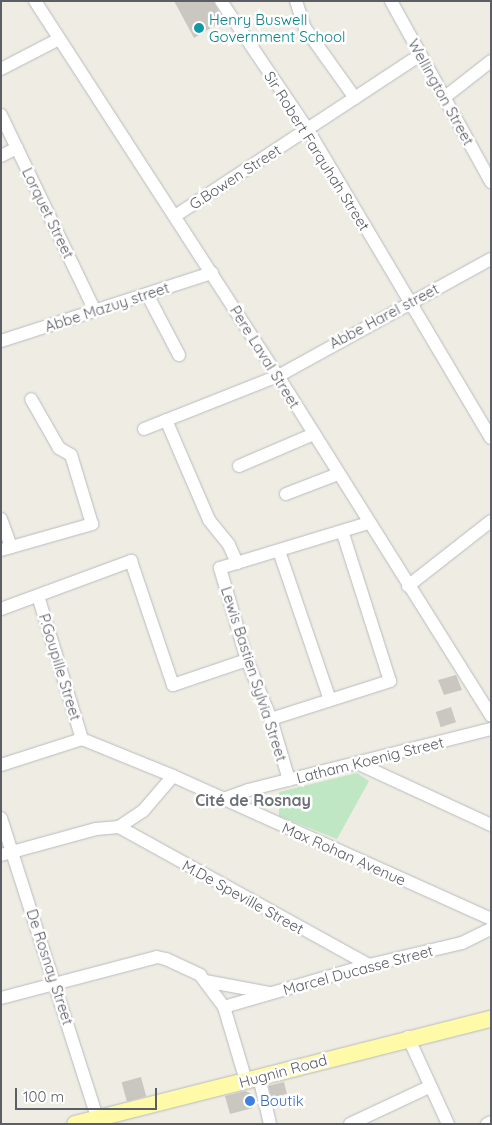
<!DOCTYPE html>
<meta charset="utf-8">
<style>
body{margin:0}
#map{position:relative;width:492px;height:1125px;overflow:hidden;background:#efede3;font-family:Quicksand,sans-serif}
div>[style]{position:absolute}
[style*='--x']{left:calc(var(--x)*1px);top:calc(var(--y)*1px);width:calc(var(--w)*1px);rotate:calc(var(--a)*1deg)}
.green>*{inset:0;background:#bfe7c3}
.building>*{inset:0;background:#cac7c0;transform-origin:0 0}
.roads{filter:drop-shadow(0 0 1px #b8bbc0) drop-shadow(0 0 1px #b8bbc0)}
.minor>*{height:12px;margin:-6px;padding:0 6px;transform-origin:6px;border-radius:6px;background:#fff}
.major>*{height:16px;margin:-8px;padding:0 8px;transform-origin:8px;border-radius:8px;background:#fffaa8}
.dots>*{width:14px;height:14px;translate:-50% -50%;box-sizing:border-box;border:2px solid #fff;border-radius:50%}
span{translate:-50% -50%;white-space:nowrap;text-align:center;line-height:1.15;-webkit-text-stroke:5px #fff;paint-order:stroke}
.culture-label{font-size:15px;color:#0d838f}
.left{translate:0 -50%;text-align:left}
.street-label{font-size:15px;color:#5b5e65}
.shop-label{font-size:15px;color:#366cbe}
.neighbourhood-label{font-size:16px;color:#6c7077;font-weight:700}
.frame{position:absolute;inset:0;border:2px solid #5b5e65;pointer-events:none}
.scale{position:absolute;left:15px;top:1088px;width:142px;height:22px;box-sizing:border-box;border:2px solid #5b5e65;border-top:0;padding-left:6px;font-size:15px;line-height:18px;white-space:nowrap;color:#5b5e65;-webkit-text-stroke:4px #fff;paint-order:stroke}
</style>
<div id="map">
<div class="green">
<i style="clip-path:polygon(357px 773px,369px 781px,337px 839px,279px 816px,279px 792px)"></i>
</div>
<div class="building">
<i style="clip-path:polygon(174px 1px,213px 1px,224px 20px,194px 38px)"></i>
<i style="clip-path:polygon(456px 675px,462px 690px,444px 695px,438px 680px)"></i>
<i style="left:451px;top:707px;width:16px;height:16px;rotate:72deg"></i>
<i style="left:141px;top:1077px;width:20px;height:20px;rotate:75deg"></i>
<i style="left:284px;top:1082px;width:12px;height:16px;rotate:76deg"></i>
<i style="clip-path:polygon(245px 1091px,250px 1093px,253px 1108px,230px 1114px,225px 1096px)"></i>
</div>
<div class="roads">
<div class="minor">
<i style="--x:35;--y:1;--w:447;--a:57.1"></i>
<i style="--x:278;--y:376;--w:401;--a:57.9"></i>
<i style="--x:221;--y:1;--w:156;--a:56"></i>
<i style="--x:308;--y:130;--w:358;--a:59.3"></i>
<i style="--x:296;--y:1;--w:28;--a:72"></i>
<i style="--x:305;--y:28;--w:86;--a:54.5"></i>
<i style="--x:391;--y:1;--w:207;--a:61.1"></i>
<i style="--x:1;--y:69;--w:65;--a:-27.3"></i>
<i style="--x:445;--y:97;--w:58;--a:-38"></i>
<i style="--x:1;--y:115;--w:217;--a:64.4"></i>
<i style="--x:1;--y:156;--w:18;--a:-27"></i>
<i style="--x:175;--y:216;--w:293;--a:-33.3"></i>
<i style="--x:147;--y:294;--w:69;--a:62.3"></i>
<i style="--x:1;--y:341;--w:222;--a:-17.9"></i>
<i style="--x:166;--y:420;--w:109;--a:66.7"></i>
<i style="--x:209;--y:520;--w:32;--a:51"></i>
<i style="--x:229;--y:545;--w:20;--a:66"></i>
<i style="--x:144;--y:429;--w:144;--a:-21.6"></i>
<i style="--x:278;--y:376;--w:243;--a:-28.8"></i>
<i style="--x:239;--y:466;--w:82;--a:-23.1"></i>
<i style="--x:286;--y:494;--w:56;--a:-21"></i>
<i style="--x:1;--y:519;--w:30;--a:70"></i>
<i style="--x:1;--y:550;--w:95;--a:-15.9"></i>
<i style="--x:92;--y:524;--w:72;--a:-106.9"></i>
<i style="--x:71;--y:455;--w:14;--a:-150"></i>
<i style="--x:59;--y:448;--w:56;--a:-119.7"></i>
<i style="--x:279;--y:551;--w:157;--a:71.1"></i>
<i style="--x:408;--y:586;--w:105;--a:-38.1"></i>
<i style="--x:38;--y:596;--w:150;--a:72.9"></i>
<i style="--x:1;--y:609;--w:139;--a:-20.3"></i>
<i style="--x:131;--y:561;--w:131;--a:71.3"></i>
<i style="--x:173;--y:685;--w:78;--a:-18.7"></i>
<i style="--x:271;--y:719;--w:125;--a:-17.7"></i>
<i style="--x:390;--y:681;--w:157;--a:-107.7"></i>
<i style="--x:359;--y:764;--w:145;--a:24.8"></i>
<i style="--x:1;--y:765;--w:85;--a:-17.8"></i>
<i style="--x:82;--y:739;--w:98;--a:22.1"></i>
<i style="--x:173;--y:776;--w:349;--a:24.2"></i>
<i style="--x:289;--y:780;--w:64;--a:-106.4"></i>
<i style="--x:271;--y:719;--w:64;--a:-112.1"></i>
<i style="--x:247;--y:660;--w:96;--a:-106.4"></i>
<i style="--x:220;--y:568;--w:155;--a:-16.9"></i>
<i style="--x:221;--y:800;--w:29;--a:-20"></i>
<i style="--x:248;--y:790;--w:251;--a:-14.1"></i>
<i style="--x:1;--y:818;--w:314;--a:72.2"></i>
<i style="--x:119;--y:827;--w:286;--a:28.9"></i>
<i style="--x:1;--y:855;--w:98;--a:-15.3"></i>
<i style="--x:96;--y:829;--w:23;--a:-5"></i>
<i style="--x:119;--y:827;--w:29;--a:-34"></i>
<i style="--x:143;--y:811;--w:46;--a:-49.4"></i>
<i style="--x:205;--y:981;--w:65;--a:10.6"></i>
<i style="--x:1;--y:998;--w:161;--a:-14.7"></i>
<i style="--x:157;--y:957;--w:9;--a:13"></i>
<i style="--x:166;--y:959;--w:38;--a:25"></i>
<i style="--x:200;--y:975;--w:40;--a:53"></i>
<i style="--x:224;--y:1007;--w:77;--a:73.4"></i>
<i style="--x:224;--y:1007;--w:151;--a:-16.2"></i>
<i style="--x:369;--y:965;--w:96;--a:-13.3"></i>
<i style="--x:462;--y:943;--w:32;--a:-26"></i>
<i style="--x:408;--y:1037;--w:96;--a:65.3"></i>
<i style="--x:259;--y:1077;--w:48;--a:76.8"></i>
<i style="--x:350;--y:1124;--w:89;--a:-25.1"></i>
<i style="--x:487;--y:1124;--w:4;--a:-27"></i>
</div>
<div class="major">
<i style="--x:75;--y:1124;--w:429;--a:-14.2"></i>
</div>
</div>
<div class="dots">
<i style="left:199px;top:28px;background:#0f9aa8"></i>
<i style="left:250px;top:1101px;background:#3f7fe0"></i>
</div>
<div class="culture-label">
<span class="left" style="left:209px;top:28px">Henry Buswell<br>Government School</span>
</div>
<div class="street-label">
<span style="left:441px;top:92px;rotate:61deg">Wellington Street</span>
<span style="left:317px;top:151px;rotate:58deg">Sir Robert Farquhah Street</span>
<span style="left:235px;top:177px;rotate:-33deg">G.Bowen Street</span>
<span style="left:48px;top:213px;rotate:64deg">Lorquet Street</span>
<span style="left:107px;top:307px;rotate:-18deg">Abbe Mazuy street</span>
<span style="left:384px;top:316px;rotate:-28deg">Abbe Harel street</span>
<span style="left:265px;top:357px;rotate:58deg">Pere Laval Street</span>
<span style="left:60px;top:667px;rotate:73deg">P.Goupille Street</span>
<span style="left:254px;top:674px;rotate:72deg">Lewis Bastien Sylvia Street</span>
<span style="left:370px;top:760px;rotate:-14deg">Latham Koenig Street</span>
<span style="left:344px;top:854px;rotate:24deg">Max Rohan Avenue</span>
<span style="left:243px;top:897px;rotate:29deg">M.De Speville Street</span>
<span style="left:50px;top:967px;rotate:72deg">De Rosnay Street</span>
<span style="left:358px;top:970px;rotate:-15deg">Marcel Ducasse Street</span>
<span style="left:283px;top:1071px;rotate:-15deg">Hugnin Road</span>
</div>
<div class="shop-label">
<span class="left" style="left:260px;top:1101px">Boutik</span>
</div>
<div class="neighbourhood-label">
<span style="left:253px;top:800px">Cité de Rosnay</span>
</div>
<div class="frame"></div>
<div class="scale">100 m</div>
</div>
